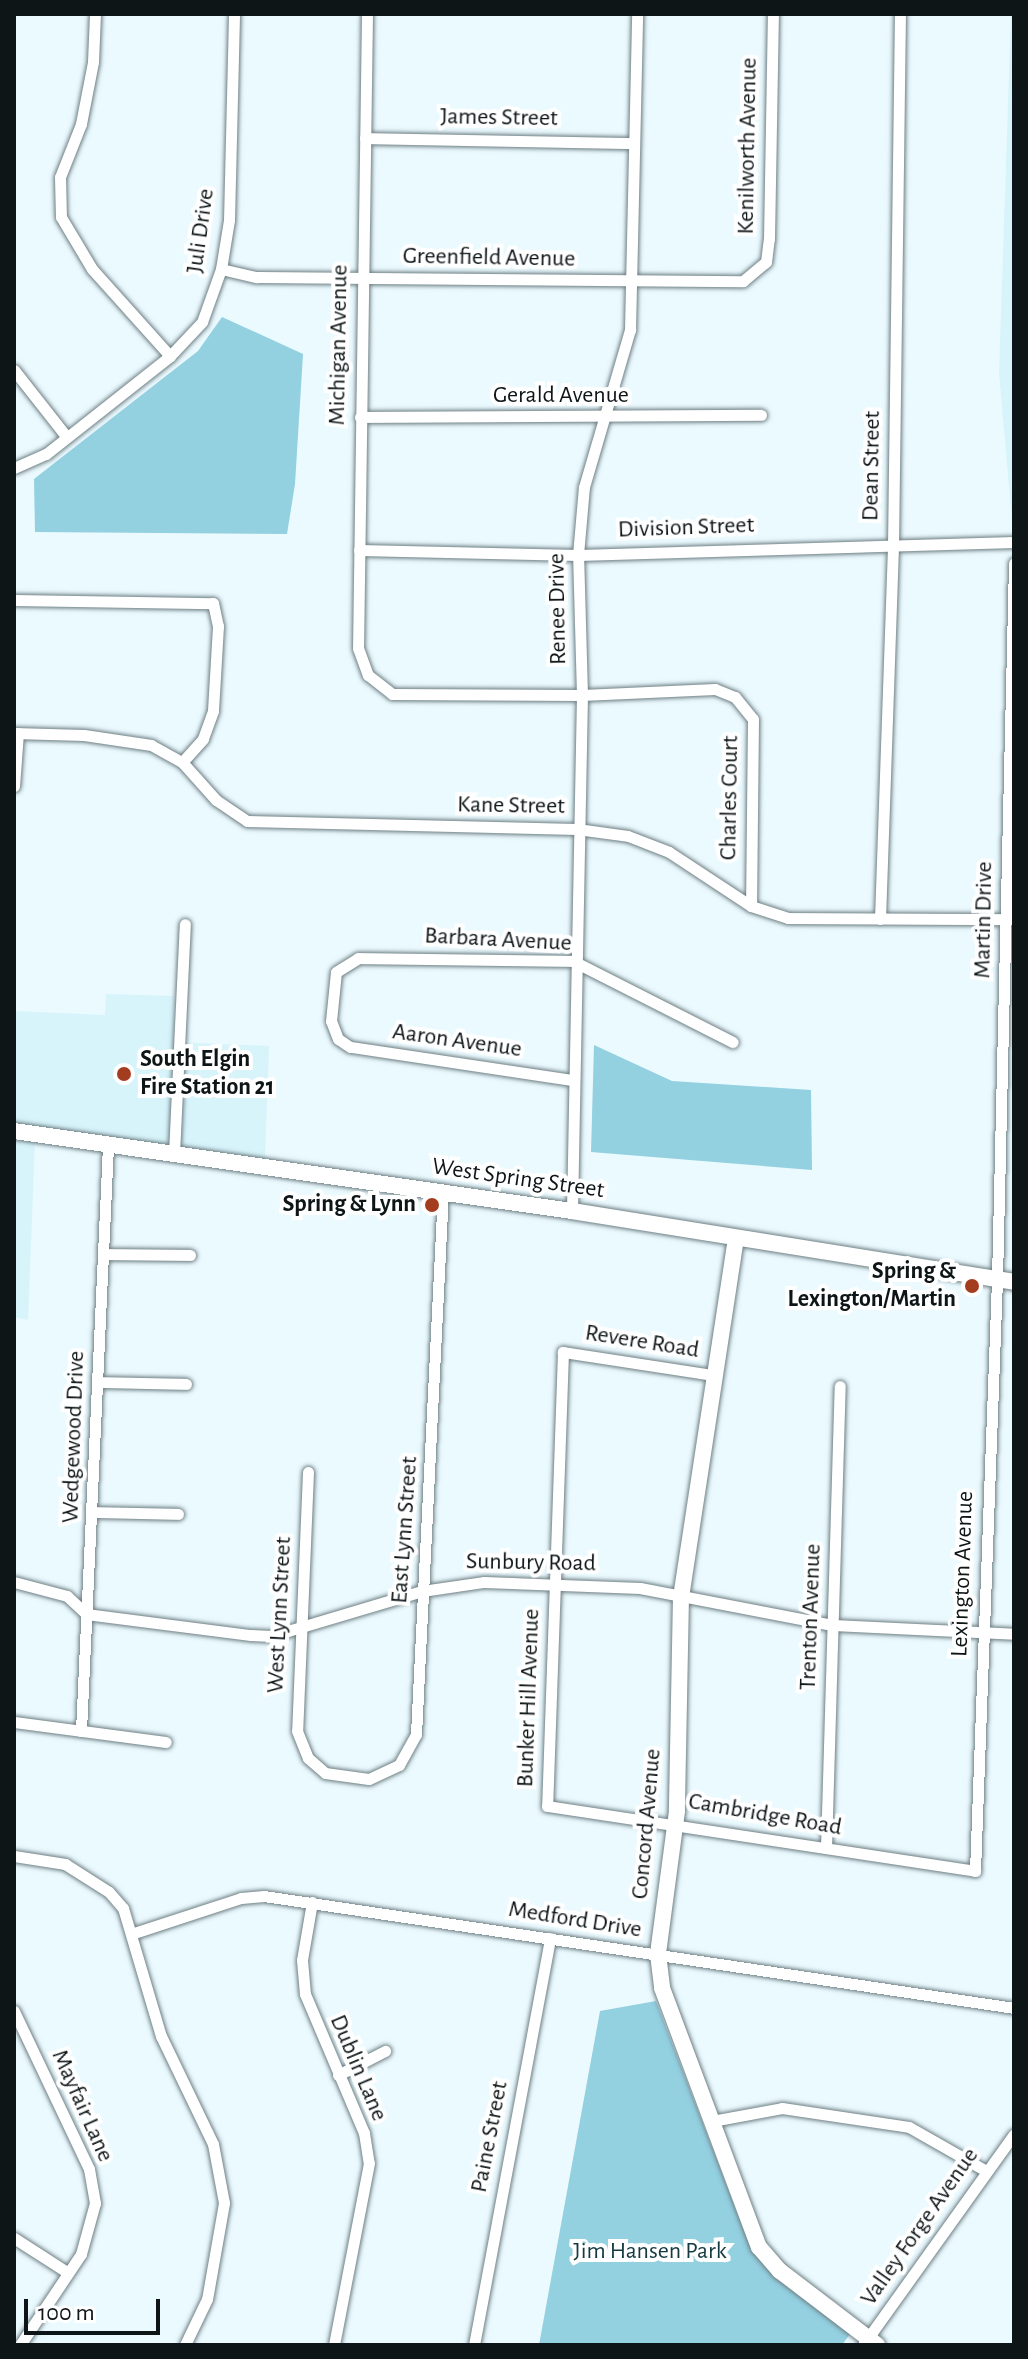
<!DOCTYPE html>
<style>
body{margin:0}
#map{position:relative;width:1028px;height:2359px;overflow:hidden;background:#eafafe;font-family:"Alegreya Sans",sans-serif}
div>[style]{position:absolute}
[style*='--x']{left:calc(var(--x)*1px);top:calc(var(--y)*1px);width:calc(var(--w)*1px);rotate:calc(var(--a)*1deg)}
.built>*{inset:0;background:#d7f4fb}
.green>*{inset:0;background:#93d0e0}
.roads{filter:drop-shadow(0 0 2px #6e7f84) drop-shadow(0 0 2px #6e7f84)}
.street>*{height:11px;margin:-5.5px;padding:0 5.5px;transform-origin:5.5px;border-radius:5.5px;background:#fff}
.secondary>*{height:16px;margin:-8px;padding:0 8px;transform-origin:8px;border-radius:8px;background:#fff}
.dots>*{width:22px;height:22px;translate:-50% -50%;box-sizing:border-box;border:4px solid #fff;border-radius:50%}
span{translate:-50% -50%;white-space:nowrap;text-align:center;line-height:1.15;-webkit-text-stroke:8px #fff;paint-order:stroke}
.street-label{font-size:24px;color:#0e1517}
.poi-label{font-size:24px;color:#0e1517;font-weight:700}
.left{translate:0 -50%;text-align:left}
.right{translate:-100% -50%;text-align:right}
.park-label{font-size:24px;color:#153941}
.frame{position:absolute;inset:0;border:16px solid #0e1517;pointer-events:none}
.scale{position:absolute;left:24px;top:2299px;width:136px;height:36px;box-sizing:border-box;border:4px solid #0e1517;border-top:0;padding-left:10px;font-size:24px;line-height:28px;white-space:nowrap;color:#0e1517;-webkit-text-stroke:6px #fff;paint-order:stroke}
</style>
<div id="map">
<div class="built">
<i style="clip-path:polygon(1011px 14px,1014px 14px,1014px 543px,999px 373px)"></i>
<i style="clip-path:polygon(106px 994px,174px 996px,174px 1042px,269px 1046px,265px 1161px,14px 1129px,14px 1011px,105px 1015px)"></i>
<i style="clip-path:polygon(14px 1137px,35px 1140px,28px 1320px,14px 1317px)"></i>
</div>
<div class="green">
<i style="clip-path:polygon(222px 317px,303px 354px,295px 484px,287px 534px,35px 532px,34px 479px,198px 351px)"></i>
<i style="clip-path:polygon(594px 1045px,672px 1081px,811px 1090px,812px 1170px,591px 1152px)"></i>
<i style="clip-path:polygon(656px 2001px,749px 2244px,765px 2266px,850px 2334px,842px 2345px,539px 2345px,600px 2011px)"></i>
</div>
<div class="roads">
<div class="street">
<i style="--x:95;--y:14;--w:48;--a:92.4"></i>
<i style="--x:93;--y:62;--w:63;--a:101"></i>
<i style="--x:81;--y:124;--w:57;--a:111.6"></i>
<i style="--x:60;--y:177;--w:40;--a:88.6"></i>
<i style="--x:61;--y:217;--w:61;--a:59.2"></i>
<i style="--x:92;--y:269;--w:117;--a:48.1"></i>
<i style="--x:367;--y:14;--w:634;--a:90.81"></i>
<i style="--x:358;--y:648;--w:29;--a:70"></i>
<i style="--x:368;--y:675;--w:31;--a:38"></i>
<i style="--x:392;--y:694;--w:190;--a:0.3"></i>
<i style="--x:582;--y:695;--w:133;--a:-2.6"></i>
<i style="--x:715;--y:689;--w:22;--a:22"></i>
<i style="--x:735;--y:697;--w:28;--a:51"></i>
<i style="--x:753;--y:719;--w:187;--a:90.6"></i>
<i style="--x:365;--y:138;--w:268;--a:1.1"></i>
<i style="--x:221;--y:269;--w:37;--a:13"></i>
<i style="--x:257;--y:277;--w:486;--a:0.5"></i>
<i style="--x:743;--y:281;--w:30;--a:-40"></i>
<i style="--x:766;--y:262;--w:23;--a:-83"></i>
<i style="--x:769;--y:239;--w:225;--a:-89"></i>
<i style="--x:14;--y:370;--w:84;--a:51.8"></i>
<i style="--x:360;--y:417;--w:401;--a:-0.3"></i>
<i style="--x:14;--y:468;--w:35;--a:-24"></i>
<i style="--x:46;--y:454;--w:158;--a:-38.3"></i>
<i style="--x:170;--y:356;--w:47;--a:-46.7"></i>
<i style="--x:202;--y:322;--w:56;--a:-70.3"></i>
<i style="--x:221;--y:269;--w:50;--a:-80.7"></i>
<i style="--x:229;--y:220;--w:206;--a:-88.6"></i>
<i style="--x:359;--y:550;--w:219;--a:1.3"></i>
<i style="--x:578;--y:555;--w:436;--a:-1.7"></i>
<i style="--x:14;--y:600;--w:199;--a:0.9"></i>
<i style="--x:213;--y:603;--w:24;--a:78"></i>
<i style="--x:218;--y:626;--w:85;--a:93.4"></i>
<i style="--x:213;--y:711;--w:30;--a:110"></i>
<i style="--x:203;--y:739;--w:31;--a:132"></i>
<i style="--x:14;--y:733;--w:70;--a:1.6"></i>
<i style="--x:84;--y:735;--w:68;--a:8.5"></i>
<i style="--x:151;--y:745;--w:35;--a:29"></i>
<i style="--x:182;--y:762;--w:51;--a:48.2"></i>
<i style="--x:216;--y:800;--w:37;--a:34"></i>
<i style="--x:247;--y:821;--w:330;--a:1.4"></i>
<i style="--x:577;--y:829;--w:51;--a:7.8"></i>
<i style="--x:628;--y:836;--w:44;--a:21.3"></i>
<i style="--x:669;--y:852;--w:98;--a:33.4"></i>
<i style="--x:751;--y:906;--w:39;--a:18"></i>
<i style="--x:788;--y:918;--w:226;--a:0.3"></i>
<i style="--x:14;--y:786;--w:53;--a:-85.7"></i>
<i style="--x:880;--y:919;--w:373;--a:-88"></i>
<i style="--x:893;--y:546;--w:532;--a:-89.25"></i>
<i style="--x:572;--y:1080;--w:224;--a:-171.5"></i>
<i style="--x:350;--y:1047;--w:14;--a:-146"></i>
<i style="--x:338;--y:1039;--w:19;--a:-111"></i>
<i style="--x:331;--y:1021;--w:49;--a:-84.2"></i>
<i style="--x:336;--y:972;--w:26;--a:-32"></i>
<i style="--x:358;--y:958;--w:215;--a:0.8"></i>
<i style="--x:573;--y:961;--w:179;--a:26.9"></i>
<i style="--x:174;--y:1154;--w:230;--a:-87.3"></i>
<i style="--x:572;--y:1211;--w:516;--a:-88.89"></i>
<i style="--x:582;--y:695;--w:140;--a:-91.6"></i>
<i style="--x:578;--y:555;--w:68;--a:-85"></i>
<i style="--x:584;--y:487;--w:164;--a:-73.7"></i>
<i style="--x:630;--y:330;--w:316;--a:-88.7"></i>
<i style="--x:104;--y:1254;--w:86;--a:0.7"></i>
<i style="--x:713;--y:1375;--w:152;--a:-171.3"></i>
<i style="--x:563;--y:1352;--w:454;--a:92"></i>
<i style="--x:547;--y:1806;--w:433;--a:8.6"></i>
<i style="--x:975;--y:1871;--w:592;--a:-87.87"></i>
<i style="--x:997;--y:1279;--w:716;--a:-88.64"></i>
<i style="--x:98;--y:1382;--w:88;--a:1.3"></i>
<i style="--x:308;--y:1472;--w:259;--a:92.4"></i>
<i style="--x:297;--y:1731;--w:29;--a:68"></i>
<i style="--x:308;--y:1758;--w:23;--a:41"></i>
<i style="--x:325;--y:1773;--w:44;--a:7.8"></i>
<i style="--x:369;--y:1779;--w:33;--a:-25"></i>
<i style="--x:399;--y:1765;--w:35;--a:-61"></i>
<i style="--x:416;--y:1734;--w:543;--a:-87.15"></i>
<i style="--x:93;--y:1512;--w:85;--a:1.3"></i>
<i style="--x:14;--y:1582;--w:55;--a:14.8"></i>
<i style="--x:67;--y:1596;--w:26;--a:43"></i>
<i style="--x:86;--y:1614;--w:166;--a:7.3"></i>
<i style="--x:251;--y:1635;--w:20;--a:3"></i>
<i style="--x:271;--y:1636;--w:158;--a:-16.6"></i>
<i style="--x:422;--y:1591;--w:63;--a:-8.3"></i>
<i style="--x:484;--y:1582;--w:156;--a:2.2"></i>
<i style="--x:640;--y:1588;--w:197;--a:10.9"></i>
<i style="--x:833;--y:1625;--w:181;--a:2.8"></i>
<i style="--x:14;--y:1722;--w:153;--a:7.5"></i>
<i style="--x:81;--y:1731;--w:587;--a:-87.36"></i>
<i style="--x:826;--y:1848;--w:462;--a:-88.3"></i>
<i style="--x:14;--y:1856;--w:52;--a:8.9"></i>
<i style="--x:65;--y:1864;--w:52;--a:32.5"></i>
<i style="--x:109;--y:1892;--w:21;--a:49"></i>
<i style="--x:123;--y:1908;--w:134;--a:73.5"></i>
<i style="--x:161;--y:2036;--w:120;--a:64.3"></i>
<i style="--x:213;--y:2144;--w:60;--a:79.4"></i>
<i style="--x:224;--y:2203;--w:97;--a:100"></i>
<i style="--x:207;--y:2299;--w:51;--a:115.6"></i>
<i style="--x:312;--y:1902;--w:59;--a:99.8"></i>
<i style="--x:302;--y:1960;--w:34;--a:85"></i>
<i style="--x:305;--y:1994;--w:151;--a:67"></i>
<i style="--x:364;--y:2133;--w:30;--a:81"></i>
<i style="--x:369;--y:2163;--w:185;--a:100.9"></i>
<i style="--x:134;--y:1933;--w:113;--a:-18.1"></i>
<i style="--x:241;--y:1898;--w:23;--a:-5"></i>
<i style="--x:264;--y:1896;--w:758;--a:8.49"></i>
<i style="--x:14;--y:2011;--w:175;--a:64.6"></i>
<i style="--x:89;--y:2169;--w:35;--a:80"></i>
<i style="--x:95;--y:2203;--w:53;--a:105.4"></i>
<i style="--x:81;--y:2254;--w:110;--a:123.8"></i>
<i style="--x:338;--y:2075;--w:53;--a:-27.1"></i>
<i style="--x:712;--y:2121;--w:71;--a:-10.5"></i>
<i style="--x:782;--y:2108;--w:128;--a:8.5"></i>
<i style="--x:909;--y:2127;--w:89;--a:29.7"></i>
<i style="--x:14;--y:2238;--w:63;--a:32.7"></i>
<i style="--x:474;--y:2345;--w:414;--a:-79.4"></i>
<i style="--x:863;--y:2345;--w:259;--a:-54.4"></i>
</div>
<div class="secondary">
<i style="--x:14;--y:1131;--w:564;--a:8.16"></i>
<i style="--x:572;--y:1211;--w:448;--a:9.1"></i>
<i style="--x:736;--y:1238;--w:362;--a:98.7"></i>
<i style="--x:681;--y:1596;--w:215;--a:91.1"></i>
<i style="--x:677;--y:1811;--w:144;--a:97.6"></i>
<i style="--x:658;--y:1954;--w:34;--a:83"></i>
<i style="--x:662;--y:1988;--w:277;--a:69.5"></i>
<i style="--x:759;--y:2247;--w:32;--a:49"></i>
<i style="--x:780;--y:2271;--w:122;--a:37.3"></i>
</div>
</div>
<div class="dots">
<i style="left:124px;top:1074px;background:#a43c1f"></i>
<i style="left:432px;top:1205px;background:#a43c1f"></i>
<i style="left:972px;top:1286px;background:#a43c1f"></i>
</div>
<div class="street-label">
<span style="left:499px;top:118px;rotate:1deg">James Street</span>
<span style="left:748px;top:146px;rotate:-89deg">Kenilworth Avenue</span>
<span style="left:201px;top:231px;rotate:-82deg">Juli Drive</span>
<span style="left:489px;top:258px;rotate:1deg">Greenfield Avenue</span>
<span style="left:339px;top:345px;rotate:-89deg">Michigan Avenue</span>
<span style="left:561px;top:396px">Gerald Avenue</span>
<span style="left:872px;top:466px;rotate:-89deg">Dean Street</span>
<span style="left:686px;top:528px;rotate:-2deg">Division Street</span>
<span style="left:558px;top:609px;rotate:-91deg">Renee Drive</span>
<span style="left:730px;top:798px;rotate:-89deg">Charles Court</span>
<span style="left:511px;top:806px;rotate:1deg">Kane Street</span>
<span style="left:984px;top:920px;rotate:-89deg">Martin Drive</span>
<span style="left:498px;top:940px;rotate:3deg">Barbara Avenue</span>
<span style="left:457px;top:1041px;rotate:8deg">Aaron Avenue</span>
<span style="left:518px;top:1179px;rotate:8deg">West Spring Street</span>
<span style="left:642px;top:1342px;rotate:9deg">Revere Road</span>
<span style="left:74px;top:1437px;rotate:-88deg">Wedgewood Drive</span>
<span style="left:405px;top:1530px;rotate:-86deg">East Lynn Street</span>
<span style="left:531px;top:1563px;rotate:1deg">Sunbury Road</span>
<span style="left:963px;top:1574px;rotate:-88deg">Lexington Avenue</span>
<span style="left:280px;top:1615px;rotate:-87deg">West Lynn Street</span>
<span style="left:811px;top:1617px;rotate:-88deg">Trenton Avenue</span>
<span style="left:529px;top:1698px;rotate:-88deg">Bunker Hill Avenue</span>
<span style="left:765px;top:1815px;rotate:10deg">Cambridge Road</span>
<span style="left:647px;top:1824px;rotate:-85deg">Concord Avenue</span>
<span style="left:575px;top:1920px;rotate:9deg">Medford Drive</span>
<span style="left:358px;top:2068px;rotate:67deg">Dublin Lane</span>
<span style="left:82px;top:2106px;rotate:66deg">Mayfair Lane</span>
<span style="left:490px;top:2137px;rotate:-79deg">Paine Street</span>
<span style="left:920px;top:2227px;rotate:-55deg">Valley Forge Avenue</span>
</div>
<div class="poi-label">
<span class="left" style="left:140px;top:1074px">South Elgin<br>Fire Station 21</span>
<span class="right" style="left:416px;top:1205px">Spring &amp; Lynn</span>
<span class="right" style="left:956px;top:1286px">Spring &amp;<br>Lexington/Martin</span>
</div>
<div class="park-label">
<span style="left:650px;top:2252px">Jim Hansen Park</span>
</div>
<div class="frame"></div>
<div class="scale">100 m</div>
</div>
